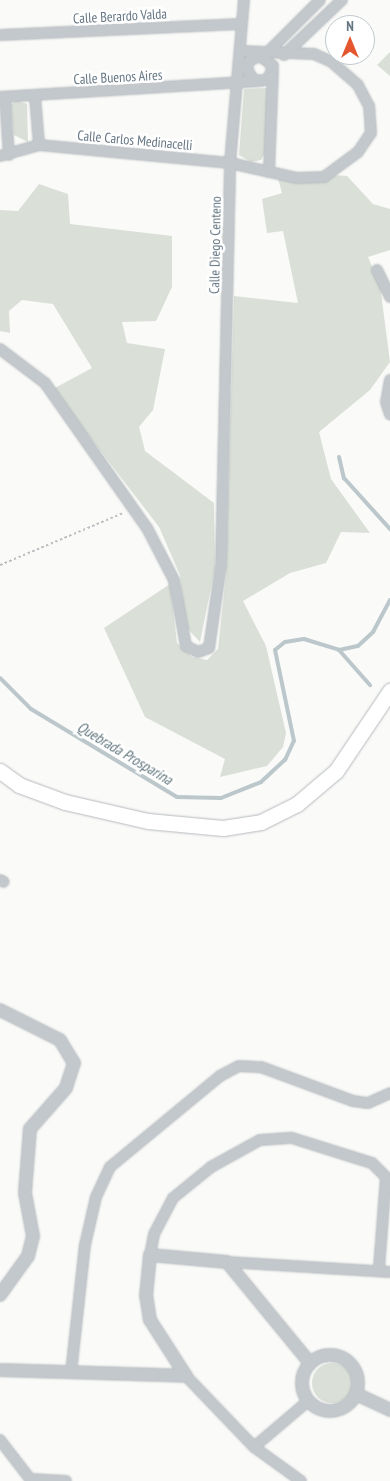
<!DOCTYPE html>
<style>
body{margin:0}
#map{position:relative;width:390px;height:1481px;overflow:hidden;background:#fafaf8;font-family:"PT Sans Narrow",sans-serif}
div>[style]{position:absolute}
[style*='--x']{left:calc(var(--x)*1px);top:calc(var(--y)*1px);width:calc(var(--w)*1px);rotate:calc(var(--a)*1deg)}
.green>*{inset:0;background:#dadfd7}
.round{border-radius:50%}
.stream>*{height:4px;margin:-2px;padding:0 2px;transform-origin:2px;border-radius:2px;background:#bbc7cb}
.path>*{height:2px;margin-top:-1px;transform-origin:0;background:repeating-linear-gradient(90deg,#bbbfc2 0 2.5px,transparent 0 5px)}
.roads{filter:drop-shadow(0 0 1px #b5babe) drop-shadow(0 0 1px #b5babe)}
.minor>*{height:10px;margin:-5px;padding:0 5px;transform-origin:5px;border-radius:5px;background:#c3c8cc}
.tertiary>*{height:12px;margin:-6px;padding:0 6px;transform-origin:6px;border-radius:6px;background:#c3c8cc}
.tertiary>.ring{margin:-6px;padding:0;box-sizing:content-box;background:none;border:12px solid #c3c8cc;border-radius:50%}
.primary>*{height:15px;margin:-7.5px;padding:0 7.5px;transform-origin:7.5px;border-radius:7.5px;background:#fff}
span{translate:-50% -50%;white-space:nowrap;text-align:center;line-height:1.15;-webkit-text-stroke:5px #fff;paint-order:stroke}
.street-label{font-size:14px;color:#657683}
.water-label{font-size:15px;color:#60757c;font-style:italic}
.north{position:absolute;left:325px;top:15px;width:50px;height:50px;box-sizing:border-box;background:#fff;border:1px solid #c1c8cd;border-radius:50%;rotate:0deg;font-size:14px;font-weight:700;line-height:20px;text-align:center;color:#657683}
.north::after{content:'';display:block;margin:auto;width:18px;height:22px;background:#e4572e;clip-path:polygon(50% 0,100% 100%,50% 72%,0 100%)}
</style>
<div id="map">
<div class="green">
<i style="clip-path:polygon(390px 52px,390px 76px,377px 65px)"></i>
<i style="clip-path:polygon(269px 88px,267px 149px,261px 160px,251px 162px,239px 155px,244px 89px)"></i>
<i style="clip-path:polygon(16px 100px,27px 104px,28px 142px,14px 135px,11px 105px)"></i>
<i style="clip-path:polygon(276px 171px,347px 176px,373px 204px,390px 209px,390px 250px,368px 257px,380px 285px,390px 362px,370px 390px,319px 432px,331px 479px,370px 533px,341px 532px,326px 563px,290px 573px,243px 601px,266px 646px,286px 733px,283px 747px,267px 766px,220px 777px,225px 759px,145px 717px,104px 628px,170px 584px,177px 643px,192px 657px,207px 660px,218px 649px,226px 574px,234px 296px,298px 303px,283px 231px,267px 233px,262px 199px,282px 193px)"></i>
<i style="clip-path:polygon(39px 184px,68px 194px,70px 224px,172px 236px,172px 287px,156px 321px,122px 322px,127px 343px,165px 349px,153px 410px,139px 427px,145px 451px,214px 503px,215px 568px,200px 642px,186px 627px,180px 575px,159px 527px,53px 389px,92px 368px,53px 304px,22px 300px,9px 311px,10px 333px,0 331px,0 210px,18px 211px)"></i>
<i class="round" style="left:312px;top:1363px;width:40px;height:40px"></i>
</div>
<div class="stream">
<i style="--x:339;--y:457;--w:22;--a:77"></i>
<i style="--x:344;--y:478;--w:69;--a:48"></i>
<i style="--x:339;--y:650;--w:19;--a:-12"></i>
<i style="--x:358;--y:646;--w:21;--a:-43"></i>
<i style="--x:373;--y:632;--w:36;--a:-62"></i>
<i style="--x:0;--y:678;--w:44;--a:45"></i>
<i style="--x:31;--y:709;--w:170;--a:31.1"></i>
<i style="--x:177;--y:797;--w:44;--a:1.3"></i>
<i style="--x:221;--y:798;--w:43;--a:-21.8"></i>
<i style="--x:261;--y:782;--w:33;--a:-43"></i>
<i style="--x:285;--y:760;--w:21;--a:-65"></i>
<i style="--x:294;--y:741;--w:93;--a:-101.8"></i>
<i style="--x:275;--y:650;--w:13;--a:-39"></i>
<i style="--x:285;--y:642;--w:19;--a:-9"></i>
<i style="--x:304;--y:639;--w:37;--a:17"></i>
<i style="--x:339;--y:650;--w:47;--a:48.5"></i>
</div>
<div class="path">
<i style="--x:0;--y:565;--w:134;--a:-22.9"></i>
</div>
<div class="roads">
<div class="minor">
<i style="--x:0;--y:35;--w:241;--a:-2.6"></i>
<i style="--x:266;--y:54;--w:76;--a:-45"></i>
<i style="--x:284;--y:55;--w:80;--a:-43.5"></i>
<i style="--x:35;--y:96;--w:49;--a:85.3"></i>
<i style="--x:0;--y:97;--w:261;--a:-3.5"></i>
<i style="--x:261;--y:81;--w:9;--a:-21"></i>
<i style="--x:269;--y:78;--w:13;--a:-72"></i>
<i style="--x:273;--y:66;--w:16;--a:-142"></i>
<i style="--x:260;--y:56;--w:12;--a:156"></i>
<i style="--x:249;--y:61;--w:8;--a:104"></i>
<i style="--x:247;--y:69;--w:12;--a:59"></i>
<i style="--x:253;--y:79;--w:8;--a:14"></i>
<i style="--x:5;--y:97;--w:58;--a:86.1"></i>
<i style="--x:0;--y:156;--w:41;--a:-15.8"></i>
<i style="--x:39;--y:145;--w:192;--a:5.4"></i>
<i style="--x:230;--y:163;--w:69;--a:12.6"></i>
<i style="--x:297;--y:178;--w:27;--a:-2"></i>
<i style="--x:324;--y:177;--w:42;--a:-36.3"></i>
<i style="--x:358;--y:152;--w:23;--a:-56"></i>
<i style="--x:371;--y:133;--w:27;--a:-94"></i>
<i style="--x:369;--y:106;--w:24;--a:-118"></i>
<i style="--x:358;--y:85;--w:35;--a:-139"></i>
<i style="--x:332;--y:62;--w:20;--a:-156"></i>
<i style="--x:314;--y:54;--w:74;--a:-177.7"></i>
<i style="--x:269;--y:172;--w:102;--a:-87.8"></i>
<i style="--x:377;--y:270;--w:30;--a:64"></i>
<i style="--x:0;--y:349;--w:56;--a:37.1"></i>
<i style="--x:45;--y:383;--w:177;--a:54.9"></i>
<i style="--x:147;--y:528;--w:59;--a:62.6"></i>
<i style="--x:174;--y:580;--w:67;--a:79.7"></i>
<i style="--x:186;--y:646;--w:13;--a:27"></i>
<i style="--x:198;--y:652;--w:12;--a:-20"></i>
<i style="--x:209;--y:648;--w:83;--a:-81.7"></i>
<i style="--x:221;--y:566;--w:403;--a:-88.7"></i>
<i style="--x:230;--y:163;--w:164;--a:-85.1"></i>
<i style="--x:390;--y:380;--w:22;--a:100"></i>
<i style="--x:386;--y:402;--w:13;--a:72"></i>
<i style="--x:0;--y:880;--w:4;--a:27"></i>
<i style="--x:150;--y:1255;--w:21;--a:-79"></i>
<i style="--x:154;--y:1234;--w:41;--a:-62.2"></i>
<i style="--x:173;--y:1198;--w:49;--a:-39.2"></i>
<i style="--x:211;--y:1167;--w:56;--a:-28.9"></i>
<i style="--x:260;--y:1140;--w:32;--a:-4"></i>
<i style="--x:292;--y:1138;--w:84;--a:17.4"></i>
<i style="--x:372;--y:1163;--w:20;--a:45"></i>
<i style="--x:386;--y:1177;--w:92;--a:94.4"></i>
<i style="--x:227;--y:1262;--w:163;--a:3.5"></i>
<i style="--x:71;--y:1373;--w:129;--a:-83.8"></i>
<i style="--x:85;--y:1245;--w:49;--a:-77.1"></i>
<i style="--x:96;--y:1197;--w:33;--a:-65"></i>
<i style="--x:110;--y:1167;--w:143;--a:-39.6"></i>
<i style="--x:220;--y:1076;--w:21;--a:-28"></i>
<i style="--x:239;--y:1066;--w:22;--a:3"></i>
<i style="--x:261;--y:1067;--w:98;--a:20.3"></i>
<i style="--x:353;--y:1101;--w:15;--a:8"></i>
<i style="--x:368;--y:1103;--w:24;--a:-24"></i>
<i style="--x:186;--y:1376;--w:98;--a:46.2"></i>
<i style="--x:254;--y:1447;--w:58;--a:35.9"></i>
<i style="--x:0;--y:1440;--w:49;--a:52.4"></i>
<i style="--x:30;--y:1479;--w:36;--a:3"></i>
<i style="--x:254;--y:1447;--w:71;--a:-40.4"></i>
</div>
<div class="tertiary">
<i style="--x:0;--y:1010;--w:67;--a:26.6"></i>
<i style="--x:60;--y:1040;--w:27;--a:59"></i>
<i style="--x:74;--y:1063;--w:26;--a:108"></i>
<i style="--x:66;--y:1088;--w:55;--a:131.3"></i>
<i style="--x:30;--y:1129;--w:64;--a:94.5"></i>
<i style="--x:25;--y:1193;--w:44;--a:79.5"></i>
<i style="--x:33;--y:1236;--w:21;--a:104"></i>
<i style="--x:28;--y:1256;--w:48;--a:125.7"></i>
<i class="ring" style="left:302px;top:1355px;width:44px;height:44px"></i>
<i style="--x:0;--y:1370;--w:186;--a:1.8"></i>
<i style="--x:186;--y:1376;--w:67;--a:-122.7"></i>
<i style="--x:150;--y:1320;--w:24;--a:-99"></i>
<i style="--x:146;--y:1296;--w:41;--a:-84.4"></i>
<i style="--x:150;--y:1255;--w:77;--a:5.2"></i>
<i style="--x:227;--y:1262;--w:131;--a:50.6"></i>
<i style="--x:356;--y:1394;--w:38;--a:25"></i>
</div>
<div class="primary">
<i style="--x:0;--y:771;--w:24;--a:36"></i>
<i style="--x:19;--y:785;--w:49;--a:20.3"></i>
<i style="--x:65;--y:802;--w:85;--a:12.9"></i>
<i style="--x:148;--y:821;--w:75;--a:5.3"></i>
<i style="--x:223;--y:828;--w:38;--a:-9"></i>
<i style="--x:261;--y:822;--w:40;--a:-26.6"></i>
<i style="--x:297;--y:804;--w:51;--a:-40.2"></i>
<i style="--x:336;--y:771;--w:97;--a:-56"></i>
</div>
</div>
<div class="street-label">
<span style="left:120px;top:16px;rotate:-3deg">Calle Berardo Valda</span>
<span style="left:118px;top:77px;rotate:-3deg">Calle Buenos Aires</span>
<span style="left:135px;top:140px;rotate:5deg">Calle Carlos Medinacelli</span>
<span style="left:215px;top:245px;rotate:-89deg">Calle Diego Centeno</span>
</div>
<div class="water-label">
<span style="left:125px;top:753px;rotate:31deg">Quebrada Prosparina</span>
</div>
<div class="north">N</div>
</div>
